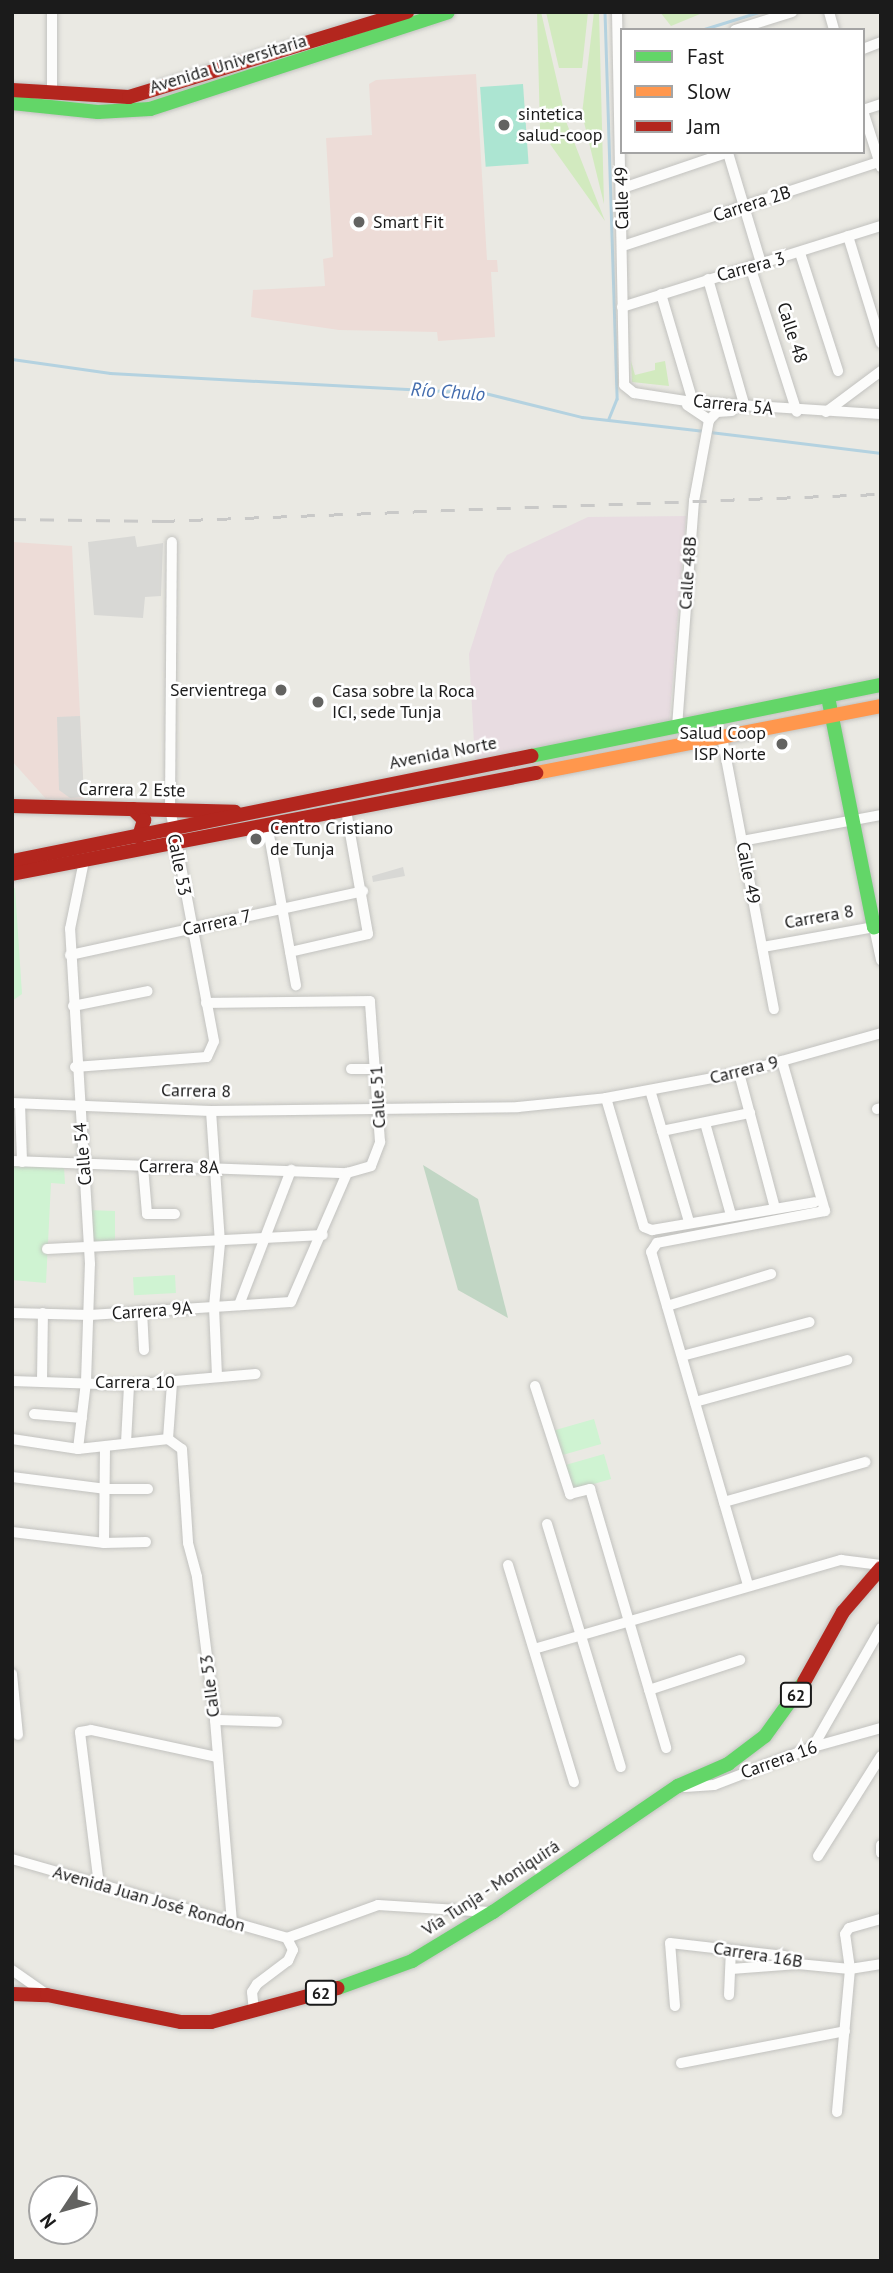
<!DOCTYPE html>
<meta charset="utf-8">
<style>
body{margin:0}
#map{position:relative;width:893px;height:2273px;overflow:hidden;background:#eae9e3;font-family:"PT Sans",sans-serif}
div>[style]{position:absolute}
[style*='--x']{left:calc(var(--x)*1px);top:calc(var(--y)*1px);width:calc(var(--w)*1px);rotate:calc(var(--a)*1deg)}
.commercial>*{inset:0;background:#eddcd7}
.industrial>*{inset:0;background:#e8dce1}
.grass>*{inset:0;background:#d2eabf}
.cemetery>*{inset:0;background:#c1d6c4}
.park>*{inset:0;background:#cff3d2;transform-origin:0 0}
.pitch>*{inset:0;background:#ace5d2;transform-origin:0 0}
.parking>*{inset:0;background:#d8d8d5}
.stream>*{height:2.5px;margin:-1.25px;padding:0 1.25px;transform-origin:1.25px;border-radius:1.25px;background:#b4d2e0}
.roads{filter:drop-shadow(0 0 2px #c2c2bf) drop-shadow(0 0 2px #c2c2bf)}
.street>*{height:10px;margin:-5px;padding:0 5px;transform-origin:5px;border-radius:5px;background:#fcfcfb}
.fast>*{height:14px;margin:-7px;padding:0 7px;transform-origin:7px;border-radius:7px;background:#63d668}
.slow>*{height:14px;margin:-7px;padding:0 7px;transform-origin:7px;border-radius:7px;background:#ff974d}
.jam>*{height:14px;margin:-7px;padding:0 7px;transform-origin:7px;border-radius:7px;background:#b3261e}
.rail>*{height:2.5px;margin-top:-1.25px;transform-origin:0;background:repeating-linear-gradient(90deg,#c9c9c8 0 14px,transparent 0 28px)}
.dots>*{width:19px;height:19px;translate:-50% -50%;box-sizing:border-box;border:4px solid #fff;border-radius:50%}
span{translate:-50% -50%;white-space:nowrap;text-align:center;line-height:1.15;-webkit-text-stroke:5px #fff;paint-order:stroke}
.shield-label span{padding:2px 5px;background:#fff;border:2px solid;border-radius:5px;-webkit-text-stroke-width:0}
.shield-label{font-size:16px;color:#1b1b1b;font-weight:700}
.street-label{font-size:18px;color:#1b1b1b}
.poi-label{font-size:18px;color:#1b1b1b}
.left{translate:0 -50%;text-align:left}
.right{translate:-100% -50%;text-align:right}
.water-label{font-size:19px;color:#446dae;font-style:italic}
.frame{position:absolute;inset:0;border:14px solid #1b1b1b;pointer-events:none}
.legend{position:absolute;left:620px;top:28px;width:245px;height:126px;box-sizing:border-box;background:#fff;border:2px solid #a4a4a4;margin:0;padding:9px 12px;list-style:none;font-size:21px;color:#1b1b1b}
.legend li{display:flex;align-items:center;gap:14px;height:35px}
.legend b{width:35px;border:2px solid #a4a4a4}
.north{position:absolute;left:28px;top:2175px;width:70px;height:70px;box-sizing:border-box;background:#fff;border:2px solid #a4a4a4;border-radius:50%;rotate:234deg;font-size:19px;font-weight:700;line-height:28px;text-align:center;color:#1b1b1b}
.north::after{content:'';display:block;margin:auto;width:24px;height:32px;background:#636361;clip-path:polygon(50% 0,100% 100%,50% 72%,0 100%)}
</style>
<div id="map">
<div class="commercial">
<i style="clip-path:polygon(476px 74px,487px 260px,497px 260px,498px 272px,491px 272px,495px 337px,438px 341px,437px 332px,339px 330px,251px 317px,253px 290px,325px 286px,323px 259px,333px 257px,326px 138px,372px 135px,369px 84px,376px 80px)"></i>
<i style="clip-path:polygon(13px 542px,72px 546px,84px 799px,47px 800px,12px 761px)"></i>
</div>
<div class="industrial">
<i style="clip-path:polygon(686px 516px,669px 725px,475px 761px,469px 654px,495px 573px,507px 555px,588px 517px)"></i>
</div>
<div class="grass">
<i style="clip-path:polygon(537px 12px,541px 12px,567px 124px,605px 221px,540px 130px)"></i>
<i style="clip-path:polygon(546px 12px,588px 12px,582px 68px,559px 68px)"></i>
<i style="clip-path:polygon(594px 12px,599px 12px,604px 204px,582px 114px)"></i>
<i style="clip-path:polygon(660px 12px,705px 12px,671px 26px)"></i>
<i style="clip-path:polygon(631px 361px,635px 375px,655px 370px,655px 363px,665px 361px,669px 386px,632px 382px)"></i>
</div>
<div class="cemetery">
<i style="clip-path:polygon(423px 1165px,478px 1199px,508px 1318px,458px 1290px)"></i>
</div>
<div class="park">
<i style="clip-path:polygon(15px 888px,22px 994px,12px 1001px,12px 889px)"></i>
<i style="clip-path:polygon(12px 1164px,64px 1167px,65px 1184px,51px 1183px,46px 1283px,12px 1280px)"></i>
<i style="clip-path:polygon(88px 1210px,115px 1211px,115px 1250px,89px 1245px)"></i>
<i style="left:175px;top:1275px;width:18px;height:42px;rotate:87deg"></i>
<i style="left:594px;top:1419px;width:26px;height:41px;rotate:74deg"></i>
<i style="left:604px;top:1454px;width:26px;height:41px;rotate:74deg"></i>
</div>
<div class="pitch">
<i style="left:523px;top:84px;width:80px;height:43px;rotate:86deg"></i>
</div>
<div class="parking">
<i style="clip-path:polygon(135px 536px,137px 547px,163px 543px,161px 596px,145px 597px,143px 618px,94px 615px,88px 542px)"></i>
<i style="clip-path:polygon(80px 716px,84px 797px,70px 798px,59px 790px,57px 717px)"></i>
<i style="clip-path:polygon(403px 867px,405px 876px,373px 882px,372px 876px)"></i>
</div>
<div class="stream">
<i style="--x:605;--y:12;--w:387;--a:88.2"></i>
<i style="--x:617;--y:399;--w:22;--a:112"></i>
<i style="--x:701;--y:30;--w:61;--a:-17.2"></i>
<i style="--x:12;--y:359;--w:99;--a:8.1"></i>
<i style="--x:110;--y:373;--w:376;--a:3.1"></i>
<i style="--x:485;--y:393;--w:100;--a:13.9"></i>
<i style="--x:582;--y:417;--w:123;--a:6.5"></i>
<i style="--x:710;--y:432;--w:172;--a:7"></i>
</div>
<div class="roads">
<div class="street">
<i style="--x:617;--y:12;--w:373;--a:88.9"></i>
<i style="--x:624;--y:385;--w:13;--a:39"></i>
<i style="--x:634;--y:393;--w:60;--a:8.7"></i>
<i style="--x:693;--y:402;--w:188;--a:3.7"></i>
<i style="--x:829;--y:12;--w:19;--a:74"></i>
<i style="--x:735;--y:30;--w:60;--a:-17.5"></i>
<i style="--x:863;--y:49;--w:19;--a:-21"></i>
<i style="--x:52;--y:91;--w:79;--a:-90"></i>
<i style="--x:863;--y:110;--w:19;--a:-18"></i>
<i style="--x:863;--y:111;--w:59;--a:72.2"></i>
<i style="--x:728;--y:153;--w:115;--a:73.3"></i>
<i style="--x:623;--y:188;--w:112;--a:-18.8"></i>
<i style="--x:848;--y:236;--w:112;--a:72.9"></i>
<i style="--x:623;--y:246;--w:272;--a:-18.2"></i>
<i style="--x:800;--y:253;--w:124;--a:72.1"></i>
<i style="--x:750;--y:266;--w:153;--a:72.2"></i>
<i style="--x:708;--y:279;--w:133;--a:73.9"></i>
<i style="--x:661;--y:294;--w:113;--a:73.5"></i>
<i style="--x:622;--y:307;--w:271;--a:-17.4"></i>
<i style="--x:687;--y:405;--w:27;--a:34"></i>
<i style="--x:826;--y:412;--w:69;--a:-36.7"></i>
<i style="--x:677;--y:727;--w:227;--a:-85.7"></i>
<i style="--x:694;--y:501;--w:82;--a:-79.5"></i>
<i style="--x:709;--y:420;--w:11;--a:-45"></i>
<i style="--x:717;--y:412;--w:15;--a:-4"></i>
<i style="--x:722;--y:737;--w:277;--a:79.2"></i>
<i style="--x:267;--y:824;--w:164;--a:79.8"></i>
<i style="--x:742;--y:841;--w:141;--a:-10.6"></i>
<i style="--x:763;--y:947;--w:113;--a:-10.2"></i>
<i style="--x:874;--y:927;--w:34;--a:78"></i>
<i style="--x:290;--y:952;--w:80;--a:-13"></i>
<i style="--x:368;--y:934;--w:126;--a:-100.1"></i>
<i style="--x:70;--y:955;--w:300;--a:-12.3"></i>
<i style="--x:73;--y:1006;--w:76;--a:-11.3"></i>
<i style="--x:75;--y:1067;--w:132;--a:-4.3"></i>
<i style="--x:207;--y:1057;--w:17;--a:-66"></i>
<i style="--x:214;--y:1041;--w:236;--a:-100.7"></i>
<i style="--x:170;--y:809;--w:267;--a:-89.6"></i>
<i style="--x:351;--y:1069;--w:26;--a:0"></i>
<i style="--x:739;--y:1073;--w:140;--a:75.1"></i>
<i style="--x:650;--y:1090;--w:138;--a:73.5"></i>
<i style="--x:606;--y:1098;--w:134;--a:73.6"></i>
<i style="--x:644;--y:1227;--w:9;--a:21"></i>
<i style="--x:652;--y:1230;--w:165;--a:-9.7"></i>
<i style="--x:12;--y:1103;--w:199;--a:2.3"></i>
<i style="--x:211;--y:1111;--w:307;--a:-0.7"></i>
<i style="--x:518;--y:1107;--w:88;--a:-5.8"></i>
<i style="--x:606;--y:1098;--w:135;--a:-10.6"></i>
<i style="--x:739;--y:1073;--w:148;--a:-15.7"></i>
<i style="--x:20;--y:1104;--w:58;--a:88"></i>
<i style="--x:877;--y:1109;--w:4;--a:-14"></i>
<i style="--x:211;--y:1111;--w:132;--a:86.1"></i>
<i style="--x:220;--y:1243;--w:64;--a:95.4"></i>
<i style="--x:214;--y:1307;--w:69;--a:87.5"></i>
<i style="--x:705;--y:1123;--w:96;--a:74.2"></i>
<i style="--x:662;--y:1131;--w:90;--a:-11.6"></i>
<i style="--x:12;--y:1161;--w:335;--a:2.1"></i>
<i style="--x:347;--y:1173;--w:25;--a:-16"></i>
<i style="--x:371;--y:1166;--w:26;--a:-69"></i>
<i style="--x:380;--y:1142;--w:141;--a:-94.1"></i>
<i style="--x:370;--y:1001;--w:164;--a:179.3"></i>
<i style="--x:143;--y:1167;--w:47;--a:85.1"></i>
<i style="--x:147;--y:1214;--w:28;--a:0"></i>
<i style="--x:47;--y:1249;--w:276;--a:-2.9"></i>
<i style="--x:239;--y:1305;--w:145;--a:-68.9"></i>
<i style="--x:667;--y:1306;--w:109;--a:-17.1"></i>
<i style="--x:142;--y:1311;--w:39;--a:87"></i>
<i style="--x:12;--y:1313;--w:78;--a:1.5"></i>
<i style="--x:90;--y:1315;--w:201;--a:-3.7"></i>
<i style="--x:291;--y:1302;--w:141;--a:-66.5"></i>
<i style="--x:682;--y:1356;--w:132;--a:-14.9"></i>
<i style="--x:12;--y:1381;--w:117;--a:2"></i>
<i style="--x:129;--y:1385;--w:127;--a:-5"></i>
<i style="--x:42;--y:1381;--w:68;--a:-89.2"></i>
<i style="--x:535;--y:1386;--w:114;--a:72"></i>
<i style="--x:570;--y:1494;--w:21;--a:-14"></i>
<i style="--x:590;--y:1489;--w:270;--a:73.6"></i>
<i style="--x:695;--y:1402;--w:158;--a:-15.4"></i>
<i style="--x:34;--y:1414;--w:48;--a:4.8"></i>
<i style="--x:12;--y:1439;--w:67;--a:8.6"></i>
<i style="--x:78;--y:1449;--w:91;--a:-6.3"></i>
<i style="--x:168;--y:1439;--w:17;--a:36"></i>
<i style="--x:182;--y:1449;--w:94;--a:86.3"></i>
<i style="--x:188;--y:1543;--w:35;--a:75"></i>
<i style="--x:197;--y:1577;--w:144;--a:82.8"></i>
<i style="--x:215;--y:1720;--w:205;--a:85.2"></i>
<i style="--x:168;--y:1439;--w:56;--a:-85.9"></i>
<i style="--x:126;--y:1443;--w:58;--a:-87"></i>
<i style="--x:78;--y:1449;--w:67;--a:-83.2"></i>
<i style="--x:86;--y:1382;--w:118;--a:-88.1"></i>
<i style="--x:90;--y:1264;--w:336;--a:-93.4"></i>
<i style="--x:70;--y:929;--w:69;--a:-78.4"></i>
<i style="--x:12;--y:1477;--w:95;--a:7.3"></i>
<i style="--x:106;--y:1489;--w:42;--a:0"></i>
<i style="--x:724;--y:1502;--w:147;--a:-15.8"></i>
<i style="--x:547;--y:1524;--w:254;--a:73.1"></i>
<i style="--x:12;--y:1532;--w:93;--a:6.8"></i>
<i style="--x:104;--y:1543;--w:42;--a:-1.4"></i>
<i style="--x:104;--y:1543;--w:96;--a:-89.4"></i>
<i style="--x:508;--y:1565;--w:227;--a:73.1"></i>
<i style="--x:748;--y:1585;--w:347;--a:-106.2"></i>
<i style="--x:651;--y:1252;--w:11;--a:-56"></i>
<i style="--x:657;--y:1243;--w:171;--a:-10.8"></i>
<i style="--x:825;--y:1211;--w:156;--a:-106"></i>
<i style="--x:534;--y:1649;--w:320;--a:-16.2"></i>
<i style="--x:841;--y:1560;--w:40;--a:7.1"></i>
<i style="--x:12;--y:1674;--w:61;--a:84.4"></i>
<i style="--x:649;--y:1690;--w:96;--a:-18.2"></i>
<i style="--x:215;--y:1720;--w:62;--a:1.8"></i>
<i style="--x:813;--y:1747;--w:137;--a:-60.3"></i>
<i style="--x:685;--y:1787;--w:29;--a:-4"></i>
<i style="--x:714;--y:1785;--w:106;--a:-21"></i>
<i style="--x:813;--y:1747;--w:71;--a:-15.6"></i>
<i style="--x:881;--y:1845;--w:8;--a:90"></i>
<i style="--x:818;--y:1856;--w:118;--a:-57.8"></i>
<i style="--x:12;--y:1859;--w:286;--a:16"></i>
<i style="--x:99;--y:1885;--w:154;--a:-97.1"></i>
<i style="--x:80;--y:1732;--w:11;--a:-10"></i>
<i style="--x:91;--y:1730;--w:129;--a:12.1"></i>
<i style="--x:287;--y:1938;--w:97;--a:-19.9"></i>
<i style="--x:378;--y:1905;--w:112;--a:3.6"></i>
<i style="--x:731;--y:1969;--w:67;--a:-4.3"></i>
<i style="--x:12;--y:1970;--w:42;--a:35.2"></i>
<i style="--x:729;--y:1995;--w:45;--a:-87.5"></i>
<i style="--x:675;--y:2006;--w:63;--a:-94.5"></i>
<i style="--x:670;--y:1943;--w:115;--a:6.5"></i>
<i style="--x:784;--y:1956;--w:16;--a:30"></i>
<i style="--x:798;--y:1964;--w:52;--a:5.5"></i>
<i style="--x:850;--y:1969;--w:31;--a:-9"></i>
<i style="--x:254;--y:2011;--w:19;--a:-96"></i>
<i style="--x:252;--y:1992;--w:9;--a:-58"></i>
<i style="--x:257;--y:1984;--w:39;--a:-37"></i>
<i style="--x:288;--y:1961;--w:12;--a:-66"></i>
<i style="--x:293;--y:1950;--w:13;--a:-117"></i>
<i style="--x:681;--y:2063;--w:167;--a:-11"></i>
<i style="--x:837;--y:2112;--w:144;--a:-84.8"></i>
<i style="--x:850;--y:1969;--w:35;--a:-98"></i>
<i style="--x:845;--y:1934;--w:7;--a:-56"></i>
<i style="--x:849;--y:1928;--w:33;--a:-16"></i>
</div>
<div class="fast">
<i style="--x:12;--y:103;--w:86;--a:6"></i>
<i style="--x:98;--y:112;--w:52;--a:-3.3"></i>
<i style="--x:150;--y:109;--w:313;--a:-18"></i>
<i style="--x:828;--y:697;--w:235;--a:78.7"></i>
<i style="--x:874;--y:927;--w:7;--a:-16"></i>
<i style="--x:531;--y:756;--w:357;--a:-11.5"></i>
<i style="--x:338;--y:1988;--w:79;--a:-20"></i>
<i style="--x:412;--y:1961;--w:95;--a:-31.2"></i>
<i style="--x:493;--y:1912;--w:224;--a:-34.3"></i>
<i style="--x:678;--y:1786;--w:55;--a:-23.7"></i>
<i style="--x:728;--y:1764;--w:46;--a:-37.1"></i>
<i style="--x:765;--y:1736;--w:67;--a:-54.2"></i>
</div>
<div class="slow">
<i style="--x:536;--y:773;--w:351;--a:-11"></i>
</div>
<div class="jam">
<i style="--x:12;--y:90;--w:117;--a:3.4"></i>
<i style="--x:129;--y:97;--w:291;--a:-17"></i>
<i style="--x:12;--y:806;--w:223;--a:1.5"></i>
<i style="--x:133;--y:809;--w:16;--a:45"></i>
<i style="--x:144;--y:820;--w:17;--a:107"></i>
<i style="--x:12;--y:861;--w:530;--a:-11.44"></i>
<i style="--x:12;--y:874;--w:534;--a:-10.91"></i>
<i style="--x:804;--y:1682;--w:80;--a:-60.9"></i>
<i style="--x:843;--y:1612;--w:58;--a:-49.2"></i>
<i style="--x:12;--y:1994;--w:35;--a:2"></i>
<i style="--x:47;--y:1995;--w:137;--a:11.4"></i>
<i style="--x:181;--y:2022;--w:30;--a:0"></i>
<i style="--x:211;--y:2022;--w:131;--a:-15"></i>
</div>
</div>
<div class="rail">
<i style="--x:12;--y:519;--w:149;--a:0.8"></i>
<i style="--x:161;--y:521;--w:721;--a:-2.15"></i>
</div>
<div class="dots">
<i style="left:504px;top:125px;background:#636361"></i>
<i style="left:359px;top:222px;background:#636361"></i>
<i style="left:281px;top:690px;background:#636361"></i>
<i style="left:318px;top:702px;background:#636361"></i>
<i style="left:782px;top:744px;background:#636361"></i>
<i style="left:256px;top:839px;background:#636361"></i>
</div>
<div class="shield-label">
<span style="left:796px;top:1695px">62</span>
<span style="left:321px;top:1993px">62</span>
</div>
<div class="street-label">
<span style="left:228px;top:64px;rotate:-17deg">Avenida Universitaria</span>
<span style="left:622px;top:198px;rotate:-91deg">Calle 49</span>
<span style="left:752px;top:204px;rotate:-18deg">Carrera 2B</span>
<span style="left:751px;top:267px;rotate:-15deg">Carrera 3</span>
<span style="left:792px;top:333px;rotate:72deg">Calle 48</span>
<span style="left:733px;top:405px;rotate:6deg">Carrera 5A</span>
<span style="left:688px;top:573px;rotate:-86deg">Calle 48B</span>
<span style="left:443px;top:753px;rotate:-11deg">Avenida Norte</span>
<span style="left:132px;top:790px;rotate:1deg">Carrera 2 Este</span>
<span style="left:179px;top:865px;rotate:79deg">Calle 53</span>
<span style="left:748px;top:873px;rotate:79deg">Calle 49</span>
<span style="left:819px;top:917px;rotate:-10deg">Carrera 8</span>
<span style="left:217px;top:923px;rotate:-12deg">Carrera 7</span>
<span style="left:744px;top:1070px;rotate:-14deg">Carrera 9</span>
<span style="left:196px;top:1091px;rotate:1deg">Carrera 8</span>
<span style="left:378px;top:1097px;rotate:-93deg">Calle 51</span>
<span style="left:83px;top:1154px;rotate:-95deg">Calle 54</span>
<span style="left:179px;top:1167px;rotate:1deg">Carrera 8A</span>
<span style="left:152px;top:1311px;rotate:-4deg">Carrera 9A</span>
<span style="left:135px;top:1382px">Carrera 10</span>
<span style="left:210px;top:1686px;rotate:-97deg">Calle 53</span>
<span style="left:779px;top:1760px;rotate:-20deg">Carrera 16</span>
<span style="left:491px;top:1888px;rotate:-33deg">Vía Tunja - Moniquirá</span>
<span style="left:149px;top:1899px;rotate:16deg">Avenida Juan José Rondon</span>
<span style="left:758px;top:1955px;rotate:9deg">Carrera 16B</span>
</div>
<div class="poi-label">
<span class="left" style="left:518px;top:125px">sintetica<br>salud-coop</span>
<span class="left" style="left:373px;top:222px">Smart Fit</span>
<span class="right" style="left:267px;top:690px">Servientrega</span>
<span class="left" style="left:332px;top:702px">Casa sobre la Roca<br>ICI, sede Tunja</span>
<span class="right" style="left:766px;top:744px">Salud Coop<br>ISP Norte</span>
<span class="left" style="left:270px;top:839px">Centro Cristiano<br>de Tunja</span>
</div>
<div class="water-label">
<span style="left:448px;top:392px;rotate:4deg">Río Chulo</span>
</div>
<div class="frame"></div>
<ul class="legend">
<li><b style="height:9px;background:#63d668"></b>Fast</li>
<li><b style="height:9px;background:#ff974d"></b>Slow</li>
<li><b style="height:9px;background:#b3261e"></b>Jam</li>
</ul>
<div class="north">N</div>
</div>
